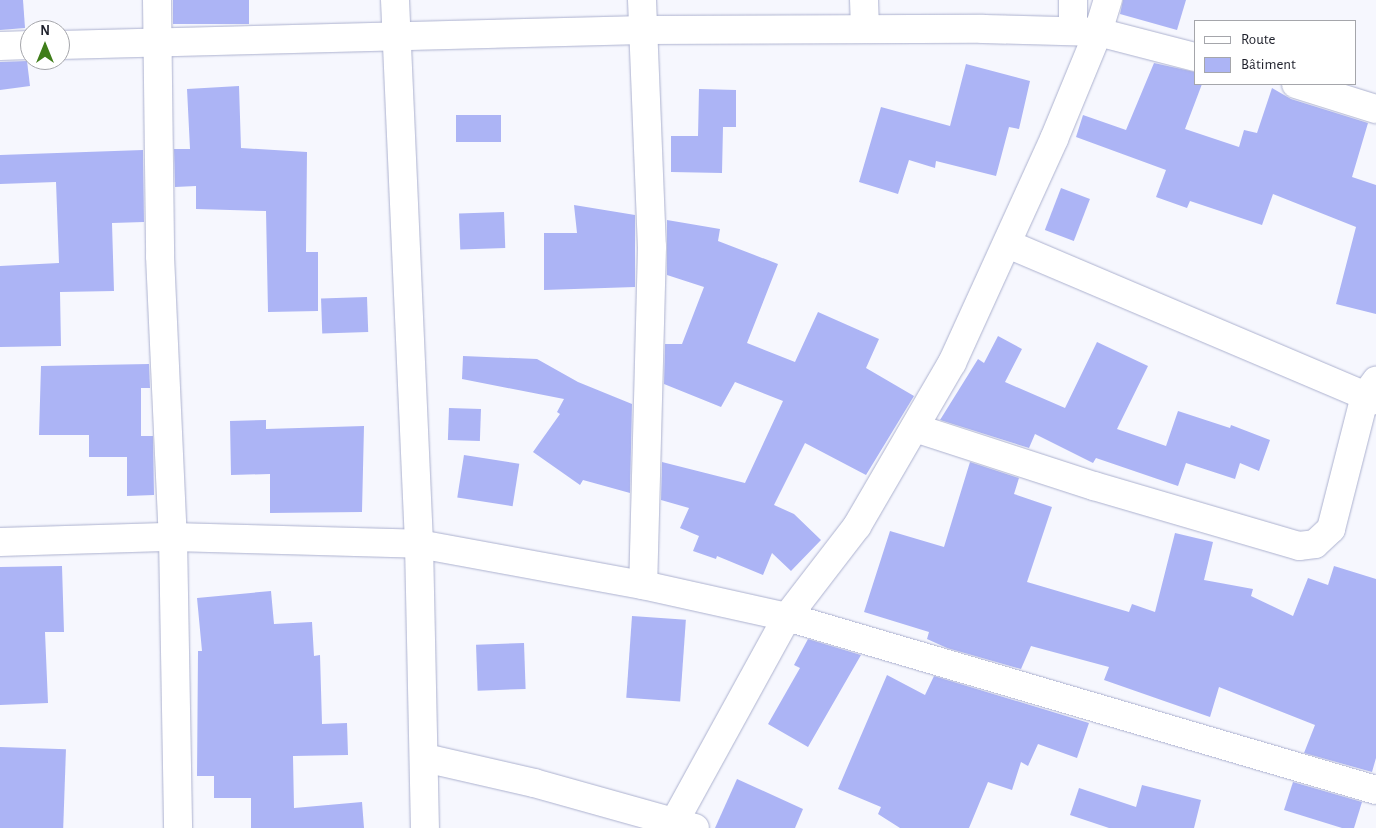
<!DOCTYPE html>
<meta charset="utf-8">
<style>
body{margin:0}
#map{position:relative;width:1376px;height:828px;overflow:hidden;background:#f6f7fe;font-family:"Alegreya Sans",sans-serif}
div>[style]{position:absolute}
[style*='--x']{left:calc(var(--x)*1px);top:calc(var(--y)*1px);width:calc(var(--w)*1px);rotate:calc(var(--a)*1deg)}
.building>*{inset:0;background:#acb4f5;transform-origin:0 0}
.roads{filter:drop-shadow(0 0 1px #acb1cf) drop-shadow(0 0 1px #acb1cf)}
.minor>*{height:28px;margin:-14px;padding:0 14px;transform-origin:14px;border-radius:14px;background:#fff}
.tertiary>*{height:28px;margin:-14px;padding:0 14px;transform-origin:14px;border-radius:14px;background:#fff}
span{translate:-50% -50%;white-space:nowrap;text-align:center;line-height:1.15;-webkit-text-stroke:4.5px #fff;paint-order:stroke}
.legend{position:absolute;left:1194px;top:20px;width:162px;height:65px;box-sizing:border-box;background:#fff;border:1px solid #a5a6ab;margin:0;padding:6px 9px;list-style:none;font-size:15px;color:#1f212c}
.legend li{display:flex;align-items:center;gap:10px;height:25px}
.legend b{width:25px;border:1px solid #a5a6ab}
.north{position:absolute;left:20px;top:20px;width:50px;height:50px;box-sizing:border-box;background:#fff;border:1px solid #a5a6ab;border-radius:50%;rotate:0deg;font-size:14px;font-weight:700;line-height:20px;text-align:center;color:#1f212c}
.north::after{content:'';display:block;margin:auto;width:18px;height:22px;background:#3f7d1a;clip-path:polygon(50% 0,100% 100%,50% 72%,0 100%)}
</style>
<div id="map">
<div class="building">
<i style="clip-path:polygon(0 0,23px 0,25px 28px,0 30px)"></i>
<i style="left:173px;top:0;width:76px;height:24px"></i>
<i style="clip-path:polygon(1123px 0,1186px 0,1177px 30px,1120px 14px)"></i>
<i style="clip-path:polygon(27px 61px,30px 86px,0 90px,0 62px)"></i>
<i style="clip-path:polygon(1154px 63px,1195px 72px,1195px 84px,1202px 84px,1185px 129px,1239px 147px,1244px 130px,1257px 133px,1272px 88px,1291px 99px,1368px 123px,1352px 177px,1376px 185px,1376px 314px,1336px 304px,1356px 227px,1273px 194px,1262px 225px,1190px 201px,1187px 208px,1156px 197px,1166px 170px,1076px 137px,1083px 115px,1126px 130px)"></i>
<i style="clip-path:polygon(966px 64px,1030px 81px,1019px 129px,1009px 127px,996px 176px,936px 161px,935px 168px,909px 160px,898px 194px,859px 182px,881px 107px,950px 126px)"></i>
<i style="clip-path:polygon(239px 86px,241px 148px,307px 152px,306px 252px,318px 252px,318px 311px,268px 312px,266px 211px,196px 209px,196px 186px,175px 187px,174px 149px,190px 149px,187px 89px)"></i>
<i style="clip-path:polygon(699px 89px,736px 90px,736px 127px,723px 127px,722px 173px,671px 172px,671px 136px,698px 136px)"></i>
<i style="left:501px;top:115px;width:27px;height:45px;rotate:90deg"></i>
<i style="clip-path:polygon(143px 150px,144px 222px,112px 223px,114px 291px,60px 292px,61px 346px,0 347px,0 266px,59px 263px,56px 182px,0 184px,0 155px)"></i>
<i style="left:1061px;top:188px;width:31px;height:45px;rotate:21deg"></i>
<i style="clip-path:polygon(574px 205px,635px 215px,635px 287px,544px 290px,544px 233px,577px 233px)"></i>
<i style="left:504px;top:212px;width:36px;height:45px;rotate:88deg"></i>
<i style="clip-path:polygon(667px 220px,720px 229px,718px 241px,778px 264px,747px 343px,795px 362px,818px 312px,879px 339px,866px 368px,914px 396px,866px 475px,805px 443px,774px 505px,794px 514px,821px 540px,791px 571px,772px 553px,763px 575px,717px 556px,716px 559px,693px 551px,699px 536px,680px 528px,689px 508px,661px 500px,662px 462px,745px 483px,783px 401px,735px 382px,721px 407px,664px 384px,665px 344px,682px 344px,704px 287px,667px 275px)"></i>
<i style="left:367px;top:297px;width:35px;height:46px;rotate:88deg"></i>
<i style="clip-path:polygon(998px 336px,1022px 349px,1005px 382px,1065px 408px,1097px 342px,1148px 366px,1117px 429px,1166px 446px,1178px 411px,1230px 428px,1231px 425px,1270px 440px,1259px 471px,1240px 463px,1235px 479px,1186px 463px,1178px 486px,1096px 458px,1093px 463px,1035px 434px,1029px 448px,940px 420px,978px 359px,984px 363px)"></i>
<i style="clip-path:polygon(463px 356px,537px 359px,578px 382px,632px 404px,630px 493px,583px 480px,580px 485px,533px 452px,560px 414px,557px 412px,564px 399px,462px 379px)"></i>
<i style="clip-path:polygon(149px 364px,150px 388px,141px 388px,141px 436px,153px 436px,154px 495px,127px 496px,127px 457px,89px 457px,89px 435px,39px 435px,41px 366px)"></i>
<i style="left:449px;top:408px;width:32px;height:32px;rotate:2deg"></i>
<i style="clip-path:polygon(266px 420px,266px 429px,364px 426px,362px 512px,270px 513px,270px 474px,231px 475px,230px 421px)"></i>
<i style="left:464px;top:455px;width:56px;height:43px;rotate:9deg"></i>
<i style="clip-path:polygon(970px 462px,1019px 478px,1014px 494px,1052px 507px,1027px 582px,1129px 612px,1132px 604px,1155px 612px,1175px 533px,1213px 542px,1204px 580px,1253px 589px,1251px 596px,1293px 616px,1308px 578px,1328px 585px,1334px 566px,1376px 579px,1376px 758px,1372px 772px,1304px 753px,1315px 725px,1219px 687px,1210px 717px,1104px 680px,1109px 667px,1031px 646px,1021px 669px,947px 648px,927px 639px,929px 632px,864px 612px,890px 531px,944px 547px)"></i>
<i style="clip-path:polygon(62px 566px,64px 632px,45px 632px,48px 703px,0 705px,0 567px)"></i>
<i style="clip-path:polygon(271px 591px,274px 624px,312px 622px,314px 656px,320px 655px,322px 724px,347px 723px,348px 755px,293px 756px,294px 808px,362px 802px,364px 828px,251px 828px,251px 798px,214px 798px,214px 776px,197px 776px,198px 651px,202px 651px,197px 598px)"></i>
<i style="left:632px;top:616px;width:54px;height:82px;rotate:4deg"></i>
<i style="clip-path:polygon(808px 639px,861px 655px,808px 747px,768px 724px,800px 668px,794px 665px)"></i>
<i style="left:524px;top:643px;width:46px;height:48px;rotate:88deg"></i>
<i style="clip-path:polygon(887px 675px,925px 695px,934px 676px,1089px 723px,1077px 758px,1038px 744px,1028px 766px,1021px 762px,1012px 790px,988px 782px,969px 828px,900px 828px,878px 814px,881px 807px,838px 789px)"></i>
<i style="left:0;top:747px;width:66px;height:81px;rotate:2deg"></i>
<i style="clip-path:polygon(737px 779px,803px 809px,795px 828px,715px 828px)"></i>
<i style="clip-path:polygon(1293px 782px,1362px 802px,1354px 828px,1342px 828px,1284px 810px)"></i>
<i style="clip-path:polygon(1142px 785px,1201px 800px,1194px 828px,1109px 828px,1070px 815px,1079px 788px,1136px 807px)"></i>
</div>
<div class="roads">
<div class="minor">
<i style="--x:157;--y:0;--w:256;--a:89.3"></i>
<i style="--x:160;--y:256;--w:281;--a:87.4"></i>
<i style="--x:173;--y:537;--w:291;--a:89"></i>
<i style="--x:395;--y:0;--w:545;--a:87.47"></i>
<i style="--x:419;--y:544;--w:284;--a:88.8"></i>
<i style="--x:642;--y:0;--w:247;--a:87.7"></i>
<i style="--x:652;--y:247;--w:338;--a:91.5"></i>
<i style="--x:864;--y:0;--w:28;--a:88"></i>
<i style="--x:1073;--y:0;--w:30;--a:90"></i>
<i style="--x:60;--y:45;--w:584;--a:-1.47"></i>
<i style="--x:644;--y:30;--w:339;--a:-0.2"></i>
<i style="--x:983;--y:29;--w:115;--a:1.5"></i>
<i style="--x:1098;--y:32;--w:100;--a:14.5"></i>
<i style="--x:0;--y:46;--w:30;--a:-2"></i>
<i style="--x:1296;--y:84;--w:84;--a:17.4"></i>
<i style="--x:1008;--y:244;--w:400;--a:23"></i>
<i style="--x:915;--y:428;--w:188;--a:18"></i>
<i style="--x:1094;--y:486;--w:214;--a:16.3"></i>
<i style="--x:1299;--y:546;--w:16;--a:-7"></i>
<i style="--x:1315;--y:544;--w:22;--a:-43"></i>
<i style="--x:1331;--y:529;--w:137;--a:-75.7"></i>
<i style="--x:1365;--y:396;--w:19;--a:-54"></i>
<i style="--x:0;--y:542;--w:173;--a:-1.7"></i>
<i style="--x:173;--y:537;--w:246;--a:1.6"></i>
<i style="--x:419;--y:544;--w:228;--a:10.4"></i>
<i style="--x:643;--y:585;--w:148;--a:12.5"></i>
<i style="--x:787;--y:617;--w:614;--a:16.37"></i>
<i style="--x:425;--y:758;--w:112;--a:12.9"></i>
<i style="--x:534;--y:783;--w:167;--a:15.6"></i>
</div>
<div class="tertiary">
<i style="--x:671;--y:828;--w:241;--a:-61.2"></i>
<i style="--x:787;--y:617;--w:115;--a:-52.4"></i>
<i style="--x:857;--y:526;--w:189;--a:-59.8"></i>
<i style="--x:952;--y:363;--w:246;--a:-65.5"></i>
<i style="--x:1054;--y:139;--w:116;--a:-67.6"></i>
<i style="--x:1098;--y:32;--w:34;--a:-73"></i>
</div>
</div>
<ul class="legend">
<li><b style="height:6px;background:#fff"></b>Route</li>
<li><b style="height:14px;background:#acb4f5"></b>Bâtiment</li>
</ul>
<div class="north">N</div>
</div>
